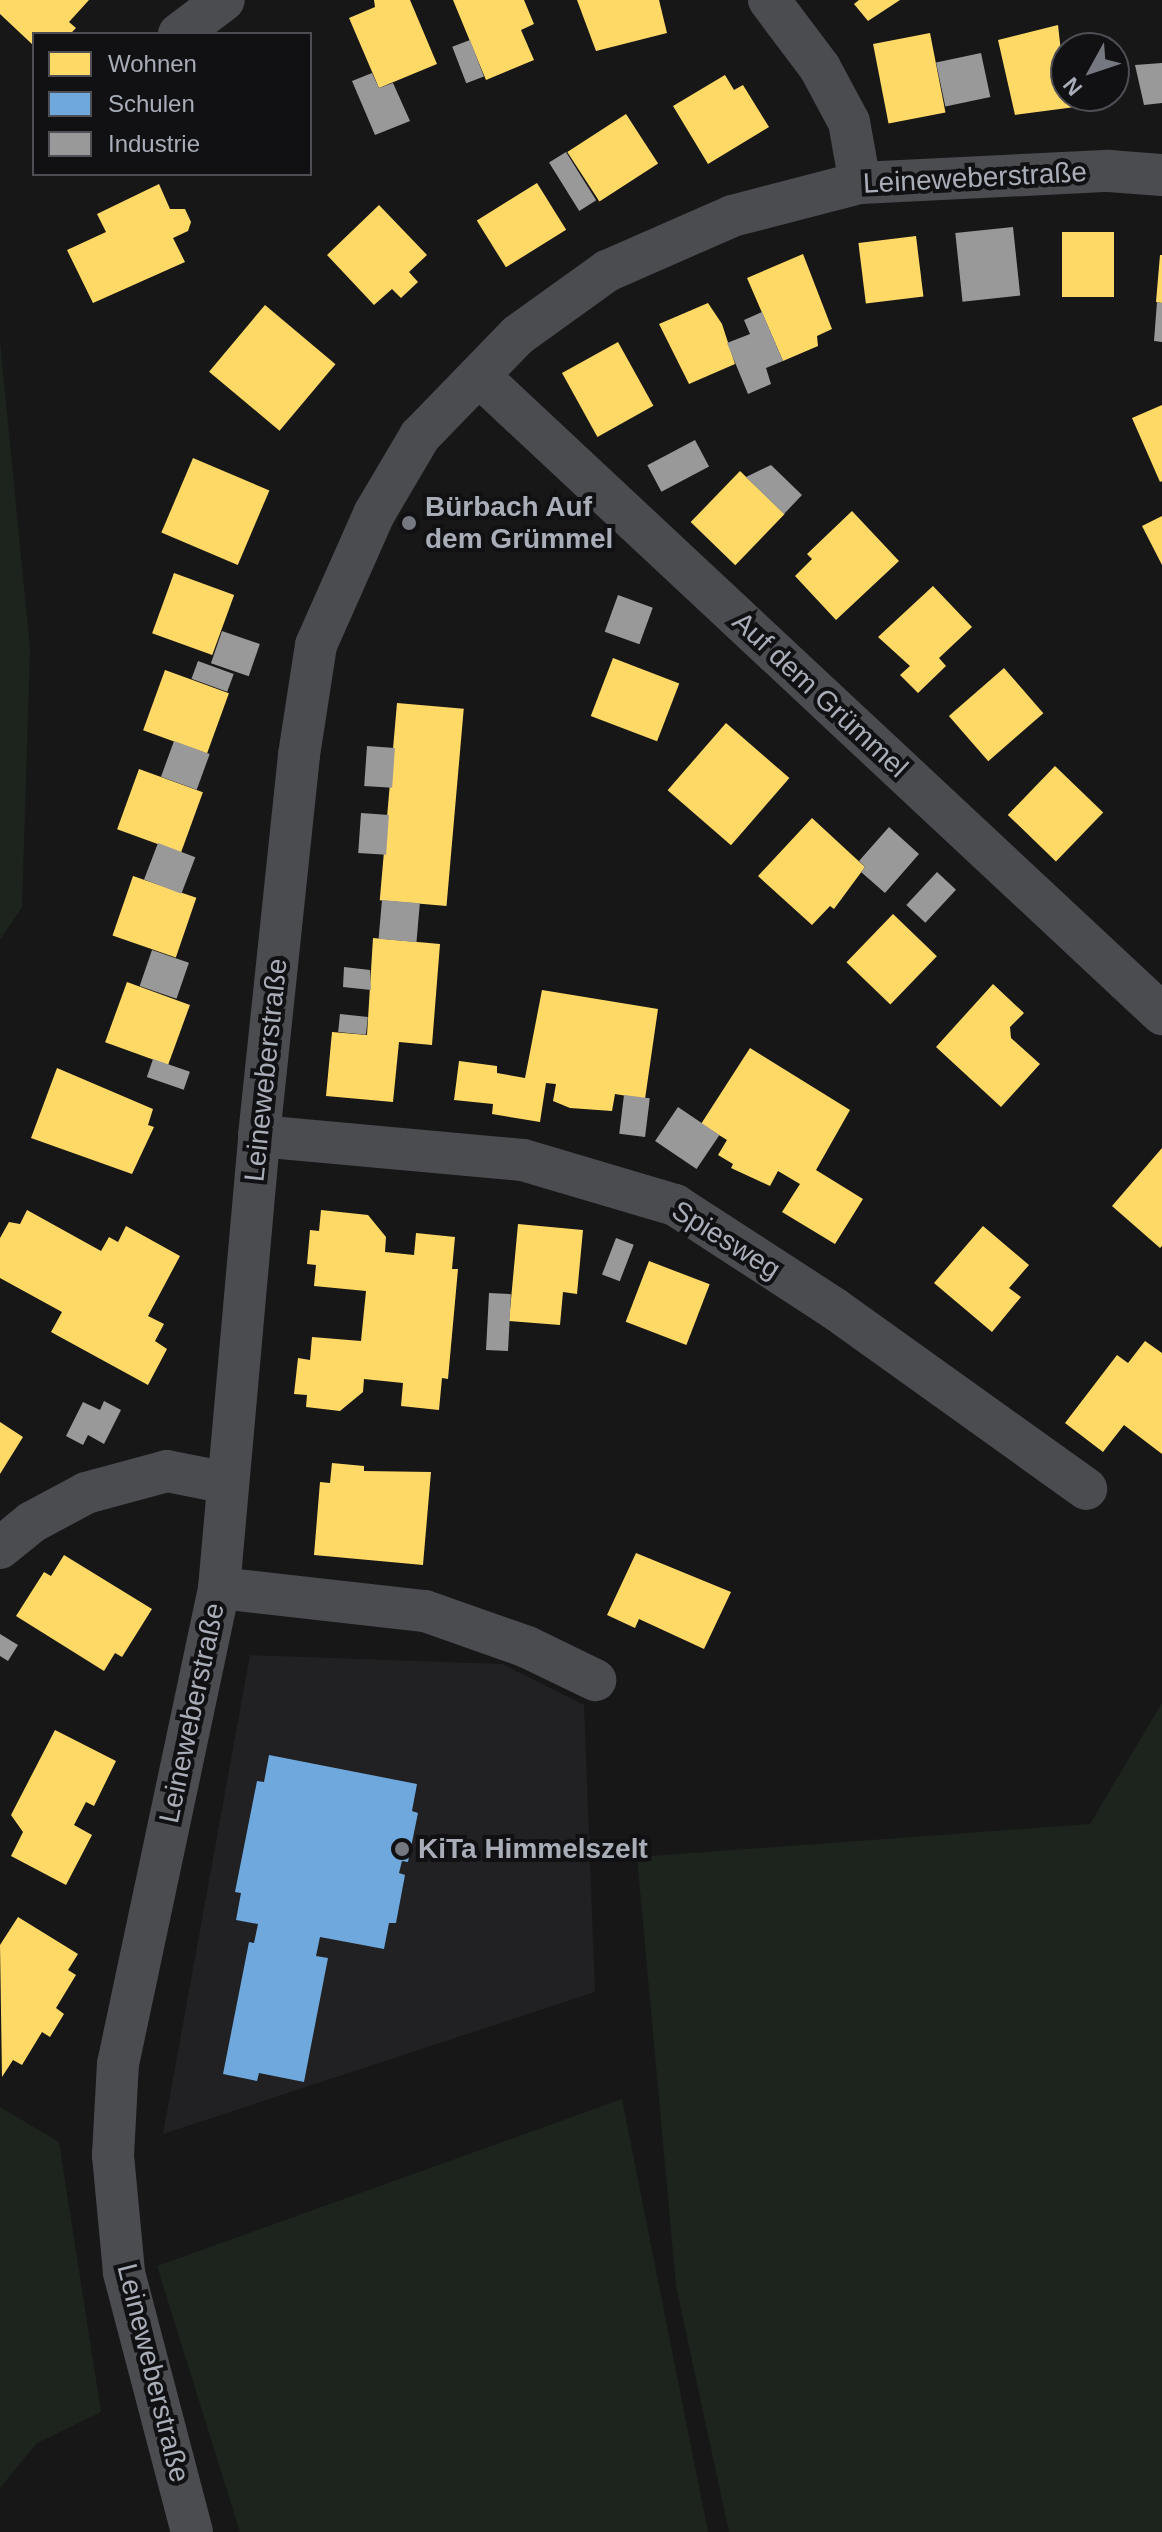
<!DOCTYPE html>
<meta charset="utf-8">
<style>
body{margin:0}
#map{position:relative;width:1162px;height:2532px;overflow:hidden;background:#171717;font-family:Helvetica,sans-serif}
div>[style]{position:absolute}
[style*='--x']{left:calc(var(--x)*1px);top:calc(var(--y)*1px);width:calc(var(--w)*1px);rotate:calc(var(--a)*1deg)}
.built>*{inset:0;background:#212123}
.green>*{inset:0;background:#1d241e}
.homes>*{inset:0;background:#ffd966;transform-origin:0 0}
.schools>*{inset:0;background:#6fa8dc}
.industry>*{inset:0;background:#999;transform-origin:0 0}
.minor>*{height:42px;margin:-21px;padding:0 21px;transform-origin:21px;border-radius:21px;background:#4b4c50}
.dots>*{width:22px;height:22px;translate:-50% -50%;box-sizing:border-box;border:4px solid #111113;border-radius:50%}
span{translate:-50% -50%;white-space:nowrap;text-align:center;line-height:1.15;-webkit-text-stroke:8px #111113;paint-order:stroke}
.street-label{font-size:28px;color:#a8adb8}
.poi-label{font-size:28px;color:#a8adb8;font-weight:700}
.left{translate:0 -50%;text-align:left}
.legend{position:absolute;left:32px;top:32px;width:280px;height:144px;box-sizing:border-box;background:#111113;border:2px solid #4d4f55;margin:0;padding:10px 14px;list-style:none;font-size:24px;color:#a8adb8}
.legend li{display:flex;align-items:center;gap:16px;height:40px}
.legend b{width:40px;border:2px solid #4d4f55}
.north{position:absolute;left:1050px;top:32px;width:80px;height:80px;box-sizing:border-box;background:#111113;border:2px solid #4d4f55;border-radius:50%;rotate:230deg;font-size:22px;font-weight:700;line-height:32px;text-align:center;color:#a8adb8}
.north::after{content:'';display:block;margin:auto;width:28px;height:36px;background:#757880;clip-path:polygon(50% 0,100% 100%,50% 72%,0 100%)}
</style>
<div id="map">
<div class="built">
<i style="clip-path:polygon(250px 1655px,502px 1664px,584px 1705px,595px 1992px,163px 2134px)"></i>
</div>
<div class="green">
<i style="clip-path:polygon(0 341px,30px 649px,22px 907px,0 940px)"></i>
<i style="clip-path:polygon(1162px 1703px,1162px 2532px,729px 2532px,676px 2286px,637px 1857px,1090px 1824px)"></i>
<i style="clip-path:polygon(622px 2099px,708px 2532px,240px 2532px,157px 2266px)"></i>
<i style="clip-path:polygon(0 2107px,59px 2142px,101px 2412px,37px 2443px,0 2488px)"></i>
</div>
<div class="homes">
<i style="clip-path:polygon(0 0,89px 0,69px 22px,76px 28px,70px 34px,34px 34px,34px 46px,0 14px)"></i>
<i style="clip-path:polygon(374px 0,410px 0,437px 64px,379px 88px,349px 18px,375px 7px)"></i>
<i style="clip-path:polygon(453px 0,524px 0,534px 24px,521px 30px,534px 60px,486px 80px)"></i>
<i style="clip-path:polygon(577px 0,659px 0,667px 33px,596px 51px)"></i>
<i style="clip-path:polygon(859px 0,900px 0,868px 21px,854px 4px)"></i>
<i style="clip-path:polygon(1058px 25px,1066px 96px,1073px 96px,1075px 107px,1015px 115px,998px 40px)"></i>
<i style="left:930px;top:33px;width:81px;height:58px;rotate:79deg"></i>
<i style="clip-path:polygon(725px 75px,734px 90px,743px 85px,769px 127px,708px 164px,673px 106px)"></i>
<i style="left:626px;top:114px;width:59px;height:70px;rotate:57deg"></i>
<i style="left:537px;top:183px;width:55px;height:71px;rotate:58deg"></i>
<i style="clip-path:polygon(159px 184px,170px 209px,185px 209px,191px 222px,188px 231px,173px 238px,185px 262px,93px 303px,67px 250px,106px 232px,97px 214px)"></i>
<i style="clip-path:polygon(379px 205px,427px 255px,409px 272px,418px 282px,401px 298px,392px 289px,374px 305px,327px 255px)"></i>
<i style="left:1062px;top:232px;width:52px;height:65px"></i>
<i style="left:916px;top:236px;width:61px;height:58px;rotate:83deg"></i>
<i style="clip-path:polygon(803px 254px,832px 329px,817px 336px,818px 346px,783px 361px,747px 278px)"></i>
<i style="clip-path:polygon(1160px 255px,1162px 255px,1162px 303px,1156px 302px)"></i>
<i style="clip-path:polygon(708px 303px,722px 324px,735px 364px,689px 384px,659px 324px)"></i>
<i style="left:265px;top:305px;width:92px;height:87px;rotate:40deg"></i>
<i style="left:618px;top:342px;width:73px;height:64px;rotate:61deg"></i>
<i style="clip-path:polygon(1162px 405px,1162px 481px,1160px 482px,1132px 418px)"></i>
<i style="left:193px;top:458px;width:83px;height:81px;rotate:23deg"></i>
<i style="left:740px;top:471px;width:62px;height:71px;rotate:44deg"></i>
<i style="clip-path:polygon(852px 511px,899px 561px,836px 620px,795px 576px,812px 559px,807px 554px)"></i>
<i style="clip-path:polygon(1162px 516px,1162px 565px,1142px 526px)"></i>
<i style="left:174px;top:573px;width:64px;height:64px;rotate:20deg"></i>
<i style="clip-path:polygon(933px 586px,972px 627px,939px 658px,946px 666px,918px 693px,900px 675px,910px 666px,878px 637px)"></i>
<i style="left:613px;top:658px;width:71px;height:62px;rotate:21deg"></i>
<i style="left:1004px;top:668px;width:60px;height:73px;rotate:49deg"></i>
<i style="left:165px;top:670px;width:68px;height:64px;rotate:20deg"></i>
<i style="left:397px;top:703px;width:67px;height:198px;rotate:5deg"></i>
<i style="left:726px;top:723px;width:84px;height:89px;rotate:41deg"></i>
<i style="left:1055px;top:766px;width:67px;height:68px;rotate:44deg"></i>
<i style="left:139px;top:769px;width:68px;height:64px;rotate:20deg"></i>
<i style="clip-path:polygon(812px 818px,865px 867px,834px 909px,830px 906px,812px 925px,758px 876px)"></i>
<i style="left:133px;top:876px;width:67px;height:63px;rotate:19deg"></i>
<i style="left:893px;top:914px;width:61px;height:67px;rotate:44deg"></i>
<i style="clip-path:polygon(373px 938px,440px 944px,432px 1045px,399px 1042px,393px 1102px,326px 1096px,332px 1032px,367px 1035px)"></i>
<i style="left:127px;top:982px;width:67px;height:64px;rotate:20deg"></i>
<i style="clip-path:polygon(993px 984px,1024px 1013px,1010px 1027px,1011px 1038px,1040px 1064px,1001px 1107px,936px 1047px)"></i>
<i style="clip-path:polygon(542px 990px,658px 1009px,645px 1099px,615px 1094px,612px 1111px,570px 1108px,553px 1101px,556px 1084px,546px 1083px,540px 1122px,492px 1114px,493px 1104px,454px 1100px,459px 1061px,497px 1066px,497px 1073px,525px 1078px)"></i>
<i style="clip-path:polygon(750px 1048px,850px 1110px,816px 1170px,863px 1199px,835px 1244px,782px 1212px,800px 1184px,778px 1171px,770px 1186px,731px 1168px,733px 1164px,718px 1155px,727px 1140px,701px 1124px)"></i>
<i style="clip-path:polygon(57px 1068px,153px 1109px,148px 1125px,154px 1127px,132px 1174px,31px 1138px)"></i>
<i style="clip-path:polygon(1162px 1148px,1162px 1246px,1160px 1248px,1112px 1206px)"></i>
<i style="clip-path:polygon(27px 1210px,101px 1251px,109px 1237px,118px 1242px,126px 1226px,180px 1256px,148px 1316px,164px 1324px,155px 1341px,167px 1349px,148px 1385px,51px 1332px,62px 1312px,0 1278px,0 1238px,9px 1222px,20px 1224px)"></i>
<i style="clip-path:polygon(321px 1210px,368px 1215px,386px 1237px,385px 1252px,414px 1255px,416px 1233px,455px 1237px,452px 1269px,458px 1269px,448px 1379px,442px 1378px,439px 1410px,401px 1406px,403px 1383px,364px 1379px,363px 1392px,340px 1411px,306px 1407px,307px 1395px,294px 1394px,298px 1358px,310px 1360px,312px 1337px,361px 1341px,366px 1291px,314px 1286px,316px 1265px,307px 1264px,310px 1230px,319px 1231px)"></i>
<i style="clip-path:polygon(518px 1224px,583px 1230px,577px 1294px,563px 1292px,560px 1325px,509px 1321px)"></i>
<i style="clip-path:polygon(983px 1226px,1029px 1265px,1009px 1288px,1021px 1297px,992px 1332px,934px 1283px)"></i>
<i style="left:649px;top:1261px;width:65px;height:65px;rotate:21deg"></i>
<i style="clip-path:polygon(1145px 1341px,1162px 1353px,1162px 1454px,1124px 1425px,1103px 1452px,1065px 1423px,1117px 1355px,1128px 1363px)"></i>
<i style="clip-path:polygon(0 1422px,23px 1437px,0 1474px)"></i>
<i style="clip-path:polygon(332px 1463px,364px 1466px,364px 1471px,431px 1472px,423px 1565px,314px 1555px,320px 1482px,330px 1483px)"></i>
<i style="clip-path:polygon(636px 1553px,731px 1592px,704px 1649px,639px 1619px,635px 1628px,607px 1615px)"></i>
<i style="clip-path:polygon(64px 1555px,152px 1609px,122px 1657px,115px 1653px,104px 1671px,16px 1616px,44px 1572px,51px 1576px)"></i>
<i style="clip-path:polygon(55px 1730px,116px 1761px,94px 1806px,86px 1802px,74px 1825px,92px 1835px,66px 1885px,11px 1856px,23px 1832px,11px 1815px)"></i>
<i style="clip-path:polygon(18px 1917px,78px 1954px,68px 1970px,76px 1975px,56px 2008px,64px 2014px,50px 2037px,42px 2032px,22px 2065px,13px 2060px,2px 2077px,0 1945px)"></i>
</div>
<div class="schools">
<i style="clip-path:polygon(269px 1755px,417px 1784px,412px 1811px,418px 1813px,408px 1862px,402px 1861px,399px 1873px,405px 1875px,396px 1923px,389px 1923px,384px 1949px,320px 1937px,316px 1956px,328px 1958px,304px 2082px,259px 2073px,257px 2081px,223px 2074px,249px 1942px,254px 1943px,258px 1924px,236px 1920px,241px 1893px,235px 1892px,257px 1781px,264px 1782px)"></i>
</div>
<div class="industry">
<i style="left:470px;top:40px;width:39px;height:19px;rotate:69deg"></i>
<i style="left:981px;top:53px;width:45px;height:46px;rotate:78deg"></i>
<i style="clip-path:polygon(1162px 63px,1162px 103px,1144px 105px,1135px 65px)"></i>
<i style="clip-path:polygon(372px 73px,379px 88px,393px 83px,410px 121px,375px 135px,352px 81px)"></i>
<i style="left:566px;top:152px;width:57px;height:20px;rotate:58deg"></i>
<i style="left:1013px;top:227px;width:69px;height:58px;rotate:84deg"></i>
<i style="clip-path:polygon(1157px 302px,1162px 303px,1162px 342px,1154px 341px)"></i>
<i style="clip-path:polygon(762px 312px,783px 361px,766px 368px,771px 384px,748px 394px,727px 343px,750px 334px,744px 320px)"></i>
<i style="left:695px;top:440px;width:30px;height:54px;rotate:62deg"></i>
<i style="clip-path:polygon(771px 465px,802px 495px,784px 514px,746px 477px)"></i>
<i style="left:618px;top:595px;width:37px;height:39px;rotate:20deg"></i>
<i style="left:222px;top:631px;width:40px;height:34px;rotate:19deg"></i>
<i style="left:198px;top:661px;width:38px;height:19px;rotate:20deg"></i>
<i style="left:174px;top:741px;width:38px;height:38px;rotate:20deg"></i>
<i style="left:367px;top:746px;width:28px;height:40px;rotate:4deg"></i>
<i style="left:361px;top:813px;width:28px;height:40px;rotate:4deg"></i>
<i style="clip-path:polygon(889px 827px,919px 854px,885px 893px,861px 872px,865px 867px,859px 861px)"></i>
<i style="left:158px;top:843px;width:40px;height:39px;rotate:21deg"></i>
<i style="left:937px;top:872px;width:26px;height:45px;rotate:43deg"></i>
<i style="left:382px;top:900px;width:38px;height:39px;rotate:5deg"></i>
<i style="left:152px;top:950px;width:39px;height:38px;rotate:19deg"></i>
<i style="clip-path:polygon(344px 967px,370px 970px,371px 990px,343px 987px)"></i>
<i style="left:340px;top:1014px;width:28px;height:18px;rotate:6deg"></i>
<i style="left:153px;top:1059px;width:39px;height:19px;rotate:19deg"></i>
<i style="left:624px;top:1095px;width:26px;height:39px;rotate:7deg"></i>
<i style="left:678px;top:1107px;width:50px;height:41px;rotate:34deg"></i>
<i style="left:616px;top:1238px;width:19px;height:39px;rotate:21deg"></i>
<i style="left:489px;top:1293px;width:22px;height:57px;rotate:3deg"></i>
<i style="clip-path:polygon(104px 1401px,121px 1410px,104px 1444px,88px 1435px,83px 1445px,66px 1436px,83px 1402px,100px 1410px)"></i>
<i style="clip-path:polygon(0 1634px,18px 1645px,8px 1661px,0 1656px)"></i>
</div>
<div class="minor">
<i style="--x:769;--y:0;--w:85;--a:53.1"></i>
<i style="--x:820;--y:68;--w:61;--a:61.8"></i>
<i style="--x:849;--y:122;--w:62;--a:79.8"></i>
<i style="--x:179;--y:34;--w:56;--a:-37.1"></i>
<i style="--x:479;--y:376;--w:935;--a:43.05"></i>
<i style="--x:259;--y:1136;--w:265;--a:5.2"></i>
<i style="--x:523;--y:1160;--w:159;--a:16.5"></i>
<i style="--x:675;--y:1205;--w:191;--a:33"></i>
<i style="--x:835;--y:1309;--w:309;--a:35.6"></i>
<i style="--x:0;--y:1548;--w:41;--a:-39.1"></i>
<i style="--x:32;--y:1522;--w:61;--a:-28.2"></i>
<i style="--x:86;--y:1493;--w:84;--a:-15.2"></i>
<i style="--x:167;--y:1471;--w:61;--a:11.3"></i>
<i style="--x:219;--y:1588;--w:207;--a:6.4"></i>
<i style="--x:425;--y:1611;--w:108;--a:19.4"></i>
<i style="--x:527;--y:1647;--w:76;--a:25.9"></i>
<i style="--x:192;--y:2532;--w:269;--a:-104.7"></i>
<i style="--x:124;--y:2272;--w:118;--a:-95.4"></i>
<i style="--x:113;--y:2155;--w:91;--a:-86.9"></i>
<i style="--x:118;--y:2064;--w:487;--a:-78"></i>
<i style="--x:219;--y:1588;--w:454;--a:-84.9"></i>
<i style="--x:259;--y:1136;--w:383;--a:-84"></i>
<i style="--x:299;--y:755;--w:111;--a:-81.2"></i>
<i style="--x:316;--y:645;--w:143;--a:-66.1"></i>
<i style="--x:374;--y:514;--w:91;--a:-59.5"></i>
<i style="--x:420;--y:436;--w:141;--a:-45.9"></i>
<i style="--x:518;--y:335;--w:110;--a:-35.7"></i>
<i style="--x:607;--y:271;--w:137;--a:-23.7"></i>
<i style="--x:732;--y:216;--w:132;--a:-14.5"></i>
<i style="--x:860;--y:183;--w:249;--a:-2.8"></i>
<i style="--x:1109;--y:171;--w:53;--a:4.3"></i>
</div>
<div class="dots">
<i style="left:409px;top:523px;background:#757880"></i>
<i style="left:402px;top:1849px;background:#757880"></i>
</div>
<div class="street-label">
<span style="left:975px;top:178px;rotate:-3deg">Leineweberstraße</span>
<span style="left:820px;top:695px;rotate:43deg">Auf dem Grümmel</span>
<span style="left:266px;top:1070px;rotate:-84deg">Leineweberstraße</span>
<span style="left:726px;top:1240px;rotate:32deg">Spiesweg</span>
<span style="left:192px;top:1713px;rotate:-78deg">Leineweberstraße</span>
<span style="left:153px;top:2373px;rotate:76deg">Leineweberstraße</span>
</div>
<div class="poi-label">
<span class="left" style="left:425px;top:523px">Bürbach Auf<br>dem Grümmel</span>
<span class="left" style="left:418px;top:1849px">KiTa Himmelszelt</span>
</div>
<ul class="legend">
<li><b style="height:22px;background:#ffd966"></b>Wohnen</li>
<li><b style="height:22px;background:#6fa8dc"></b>Schulen</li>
<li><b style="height:22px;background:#999"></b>Industrie</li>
</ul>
<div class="north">N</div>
</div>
